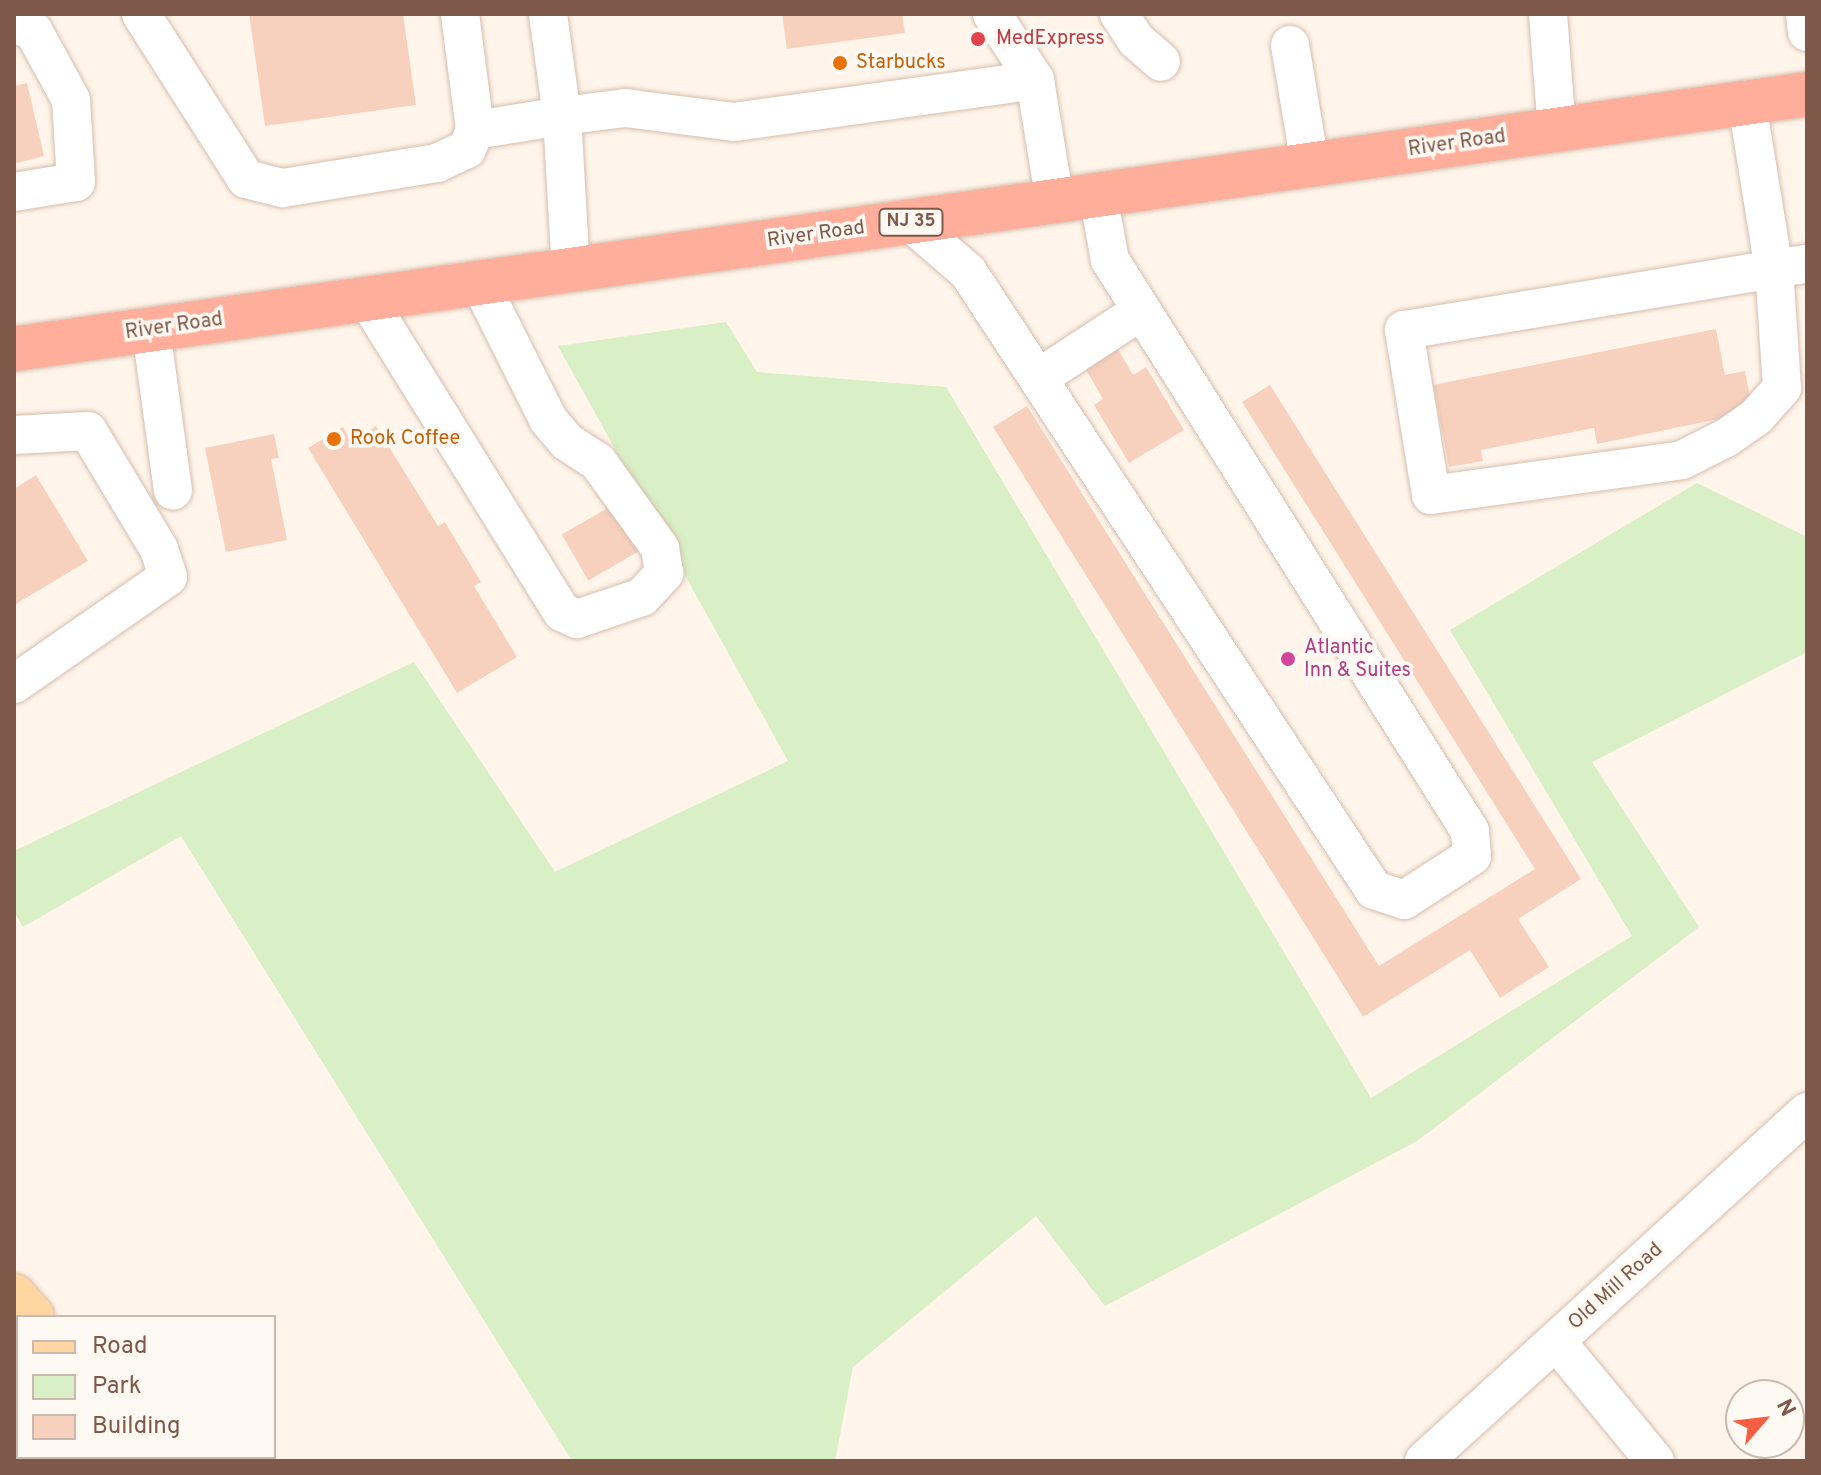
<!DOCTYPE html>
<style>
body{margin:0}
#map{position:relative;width:1821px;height:1475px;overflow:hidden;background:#fff5ea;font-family:Overpass,sans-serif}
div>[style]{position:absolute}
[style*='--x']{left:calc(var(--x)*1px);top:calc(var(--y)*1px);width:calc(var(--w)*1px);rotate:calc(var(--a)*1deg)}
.green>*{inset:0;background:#d9efc5}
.building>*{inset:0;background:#f8d1be;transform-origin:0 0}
.roads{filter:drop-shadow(0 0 2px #d6beaf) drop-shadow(0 0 2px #d6beaf)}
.minor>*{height:38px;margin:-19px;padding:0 19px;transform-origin:19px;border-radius:19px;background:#fff}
.major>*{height:44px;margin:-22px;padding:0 22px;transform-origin:22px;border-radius:22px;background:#ffd6a1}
.highway>*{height:44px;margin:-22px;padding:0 22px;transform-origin:22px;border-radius:22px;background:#ffae9b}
.dots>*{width:22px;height:22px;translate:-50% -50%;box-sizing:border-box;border:4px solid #fff9f3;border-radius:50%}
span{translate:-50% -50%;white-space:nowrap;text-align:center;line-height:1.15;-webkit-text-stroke:7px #fff9f3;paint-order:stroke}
.shield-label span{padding:2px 6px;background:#fff9f3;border:2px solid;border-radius:6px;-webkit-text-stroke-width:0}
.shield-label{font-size:18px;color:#7e5848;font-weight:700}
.health-label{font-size:20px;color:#be3a42}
.left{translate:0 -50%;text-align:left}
.food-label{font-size:20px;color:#c56008}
.street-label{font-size:20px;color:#7e5848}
.hotel-label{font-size:20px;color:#b23c85}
.frame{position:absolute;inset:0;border:16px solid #7e5848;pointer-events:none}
.legend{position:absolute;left:16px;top:1315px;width:260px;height:144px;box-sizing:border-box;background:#fff9f3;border:2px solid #cbb9af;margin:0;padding:10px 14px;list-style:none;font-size:24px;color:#7e5848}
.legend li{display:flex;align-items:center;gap:16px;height:40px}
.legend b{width:40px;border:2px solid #cbb9af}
.north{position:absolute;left:1725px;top:1379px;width:80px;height:80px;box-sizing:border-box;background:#fff9f3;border:2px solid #cbb9af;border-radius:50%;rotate:62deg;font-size:22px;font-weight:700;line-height:32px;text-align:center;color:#7e5848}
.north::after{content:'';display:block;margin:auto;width:28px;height:36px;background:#f65e42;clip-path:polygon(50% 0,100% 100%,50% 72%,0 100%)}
</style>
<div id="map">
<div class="green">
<i style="clip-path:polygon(726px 322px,757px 372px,946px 387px,1371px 1098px,1632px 936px,1450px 630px,1697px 483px,1807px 537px,1807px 652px,1592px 762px,1699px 927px,1417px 1141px,1105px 1306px,1036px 1216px,853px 1367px,835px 1461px,572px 1461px,181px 836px,23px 927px,14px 911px,14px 851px,414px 662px,555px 872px,788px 761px,558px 346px)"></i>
</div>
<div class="building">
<i style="clip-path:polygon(249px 14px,403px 14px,416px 105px,265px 126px)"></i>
<i style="clip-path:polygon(782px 14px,902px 14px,905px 33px,787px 49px)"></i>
<i style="clip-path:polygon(27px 83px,44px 156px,14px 164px,14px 86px)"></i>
<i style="clip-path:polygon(1716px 329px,1725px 375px,1745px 371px,1753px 412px,1597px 444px,1594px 428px,1481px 450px,1483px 461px,1449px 467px,1433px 385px)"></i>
<i style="clip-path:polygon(1116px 346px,1133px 375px,1146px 367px,1184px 430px,1129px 463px,1094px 405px,1103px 399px,1084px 366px)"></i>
<i style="clip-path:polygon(1270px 385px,1581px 879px,1518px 919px,1549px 967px,1500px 998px,1470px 950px,1363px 1017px,993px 427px,1027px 406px,1379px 966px,1535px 869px,1242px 402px)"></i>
<i style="clip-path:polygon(376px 426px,438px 526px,445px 522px,481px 582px,474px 586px,517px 657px,457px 693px,308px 448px,343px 427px,351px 441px)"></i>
<i style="clip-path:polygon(274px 434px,279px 458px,271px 459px,287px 540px,226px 552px,205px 448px)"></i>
<i style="clip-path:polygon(36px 475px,88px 561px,14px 605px,14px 489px)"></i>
<i style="left:618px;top:502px;width:53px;height:65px;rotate:60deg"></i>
</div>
<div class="roads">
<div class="minor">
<i style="--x:141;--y:14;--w:196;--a:57.5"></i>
<i style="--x:246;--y:179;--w:38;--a:14"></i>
<i style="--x:283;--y:188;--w:156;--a:-9.2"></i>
<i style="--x:437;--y:163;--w:33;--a:-25"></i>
<i style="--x:467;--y:149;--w:21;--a:-67"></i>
<i style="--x:475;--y:130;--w:88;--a:-9.1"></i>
<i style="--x:562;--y:116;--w:64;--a:-7.2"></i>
<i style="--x:625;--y:108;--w:110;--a:7.3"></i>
<i style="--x:734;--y:122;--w:304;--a:-7.9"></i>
<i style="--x:460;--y:14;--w:117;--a:82.6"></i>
<i style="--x:548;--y:14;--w:103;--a:82.2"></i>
<i style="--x:562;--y:116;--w:154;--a:86.7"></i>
<i style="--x:992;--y:14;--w:79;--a:56.9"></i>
<i style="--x:1035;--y:80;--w:124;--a:80.7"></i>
<i style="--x:1119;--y:14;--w:31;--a:57"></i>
<i style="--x:1136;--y:40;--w:33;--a:41"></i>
<i style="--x:1548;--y:14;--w:116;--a:85.6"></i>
<i style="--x:1805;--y:14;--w:18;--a:84"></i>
<i style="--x:14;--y:23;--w:22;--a:24"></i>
<i style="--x:34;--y:32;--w:77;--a:61.4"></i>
<i style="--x:71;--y:100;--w:82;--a:86.5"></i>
<i style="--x:76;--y:182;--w:63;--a:170.8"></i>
<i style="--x:1290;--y:45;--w:122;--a:80.5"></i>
<i style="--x:1747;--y:103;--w:168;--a:80.8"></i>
<i style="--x:1774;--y:269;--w:375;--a:170.6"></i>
<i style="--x:1404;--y:330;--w:167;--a:80.7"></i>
<i style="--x:1431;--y:495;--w:253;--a:-7.9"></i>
<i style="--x:1682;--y:460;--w:49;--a:-26.6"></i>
<i style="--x:1726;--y:438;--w:37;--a:-35"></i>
<i style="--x:1756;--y:417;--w:39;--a:-48"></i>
<i style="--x:1782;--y:388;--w:119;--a:-93.8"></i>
<i style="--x:1774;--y:269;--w:33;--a:-9"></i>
<i style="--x:910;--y:222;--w:77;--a:40.8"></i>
<i style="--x:968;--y:272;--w:739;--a:56.7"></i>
<i style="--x:1374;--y:890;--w:32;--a:18"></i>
<i style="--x:1404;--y:900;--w:81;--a:-32.9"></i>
<i style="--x:1472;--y:856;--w:25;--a:-95"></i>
<i style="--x:1470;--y:831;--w:675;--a:-122.23"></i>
<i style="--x:1110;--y:260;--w:66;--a:-100.5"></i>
<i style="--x:367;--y:299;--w:369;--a:58.1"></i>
<i style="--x:562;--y:612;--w:17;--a:25"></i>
<i style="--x:577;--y:619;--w:69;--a:-18.7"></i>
<i style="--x:642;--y:597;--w:33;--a:-47"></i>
<i style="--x:664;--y:573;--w:25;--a:-99"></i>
<i style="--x:660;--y:548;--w:106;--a:-125.8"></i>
<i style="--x:598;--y:462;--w:37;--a:-147"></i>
<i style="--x:567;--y:442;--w:30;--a:-130"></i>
<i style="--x:548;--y:419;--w:152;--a:-116.6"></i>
<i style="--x:151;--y:330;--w:162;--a:82.2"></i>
<i style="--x:1040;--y:377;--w:121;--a:-33.2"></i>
<i style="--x:14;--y:435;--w:74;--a:-3.1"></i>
<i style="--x:88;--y:431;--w:138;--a:59"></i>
<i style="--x:159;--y:549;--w:29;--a:72"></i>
<i style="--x:168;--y:577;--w:188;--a:145.2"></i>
<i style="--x:1556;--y:1341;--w:156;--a:50.5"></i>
<i style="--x:1424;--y:1461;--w:518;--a:-42.34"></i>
</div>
<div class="major">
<i style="--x:14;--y:1296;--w:28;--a:49"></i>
<i style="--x:152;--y:1457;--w:6;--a:45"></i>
</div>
<div class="highway">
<i style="--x:14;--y:349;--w:1811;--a:-8.09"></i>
</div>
</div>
<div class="dots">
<i style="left:978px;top:39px;background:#e0444e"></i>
<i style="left:840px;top:63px;background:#e8710a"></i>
<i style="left:334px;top:439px;background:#e8710a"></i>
<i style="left:1288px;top:659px;background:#d1479c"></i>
</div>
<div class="shield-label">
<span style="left:911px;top:222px">NJ 35</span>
</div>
<div class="health-label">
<span class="left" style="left:996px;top:39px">MedExpress</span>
</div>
<div class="food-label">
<span class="left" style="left:856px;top:63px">Starbucks</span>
<span class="left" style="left:350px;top:439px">Rook Coffee</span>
</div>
<div class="street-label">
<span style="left:1457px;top:144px;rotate:-8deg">River Road</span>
<span style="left:816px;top:235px;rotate:-8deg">River Road</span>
<span style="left:174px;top:327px;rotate:-8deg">River Road</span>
<span style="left:1616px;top:1287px;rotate:-42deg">Old Mill Road</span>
</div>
<div class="hotel-label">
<span class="left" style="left:1304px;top:660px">Atlantic<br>Inn &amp; Suites</span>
</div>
<div class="frame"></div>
<ul class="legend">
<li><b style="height:10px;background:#ffd6a1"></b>Road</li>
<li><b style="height:22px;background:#d9efc5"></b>Park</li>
<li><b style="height:22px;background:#f8d1be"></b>Building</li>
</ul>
<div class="north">N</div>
</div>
